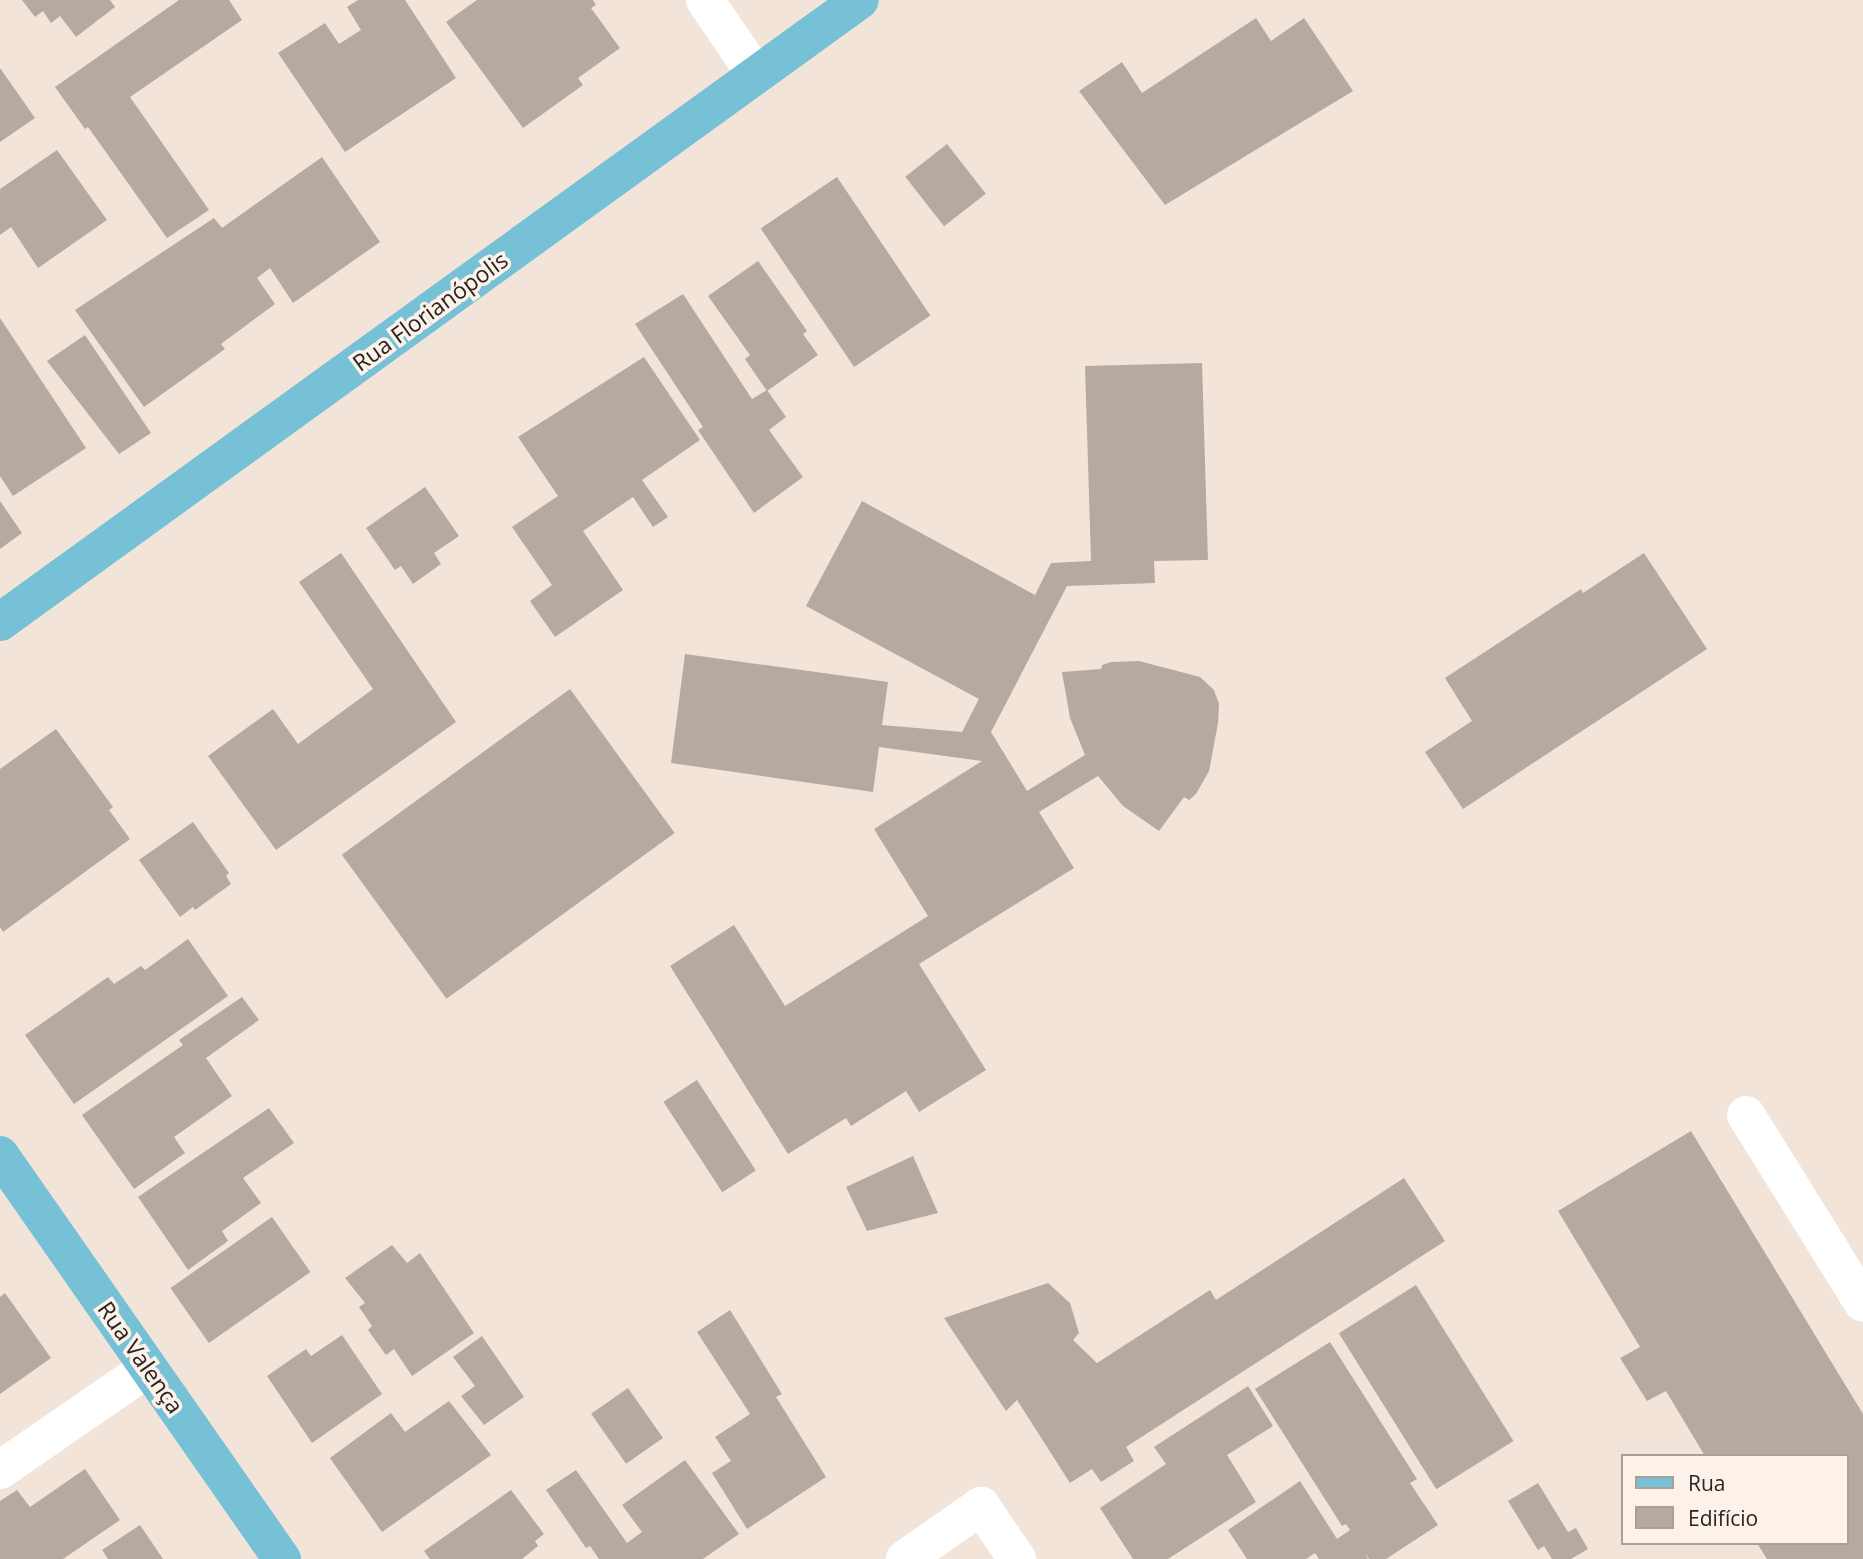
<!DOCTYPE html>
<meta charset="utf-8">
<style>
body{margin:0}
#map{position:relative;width:1863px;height:1559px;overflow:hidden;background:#f2e4d9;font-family:"Open Sans",sans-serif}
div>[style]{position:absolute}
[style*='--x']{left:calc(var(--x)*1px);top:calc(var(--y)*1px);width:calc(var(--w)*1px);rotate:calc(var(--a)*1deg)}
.building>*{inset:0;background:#b6a99f;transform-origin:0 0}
.minor>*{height:38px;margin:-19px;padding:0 19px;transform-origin:19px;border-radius:19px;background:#fff}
.major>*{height:38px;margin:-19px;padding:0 19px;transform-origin:19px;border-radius:19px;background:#76c1d5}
span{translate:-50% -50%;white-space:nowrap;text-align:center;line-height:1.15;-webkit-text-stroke:7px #fdf2e9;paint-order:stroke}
.street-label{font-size:23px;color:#2a2521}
.legend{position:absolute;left:1621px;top:1454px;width:228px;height:91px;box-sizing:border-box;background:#fdf2e9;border:2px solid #a9a099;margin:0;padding:9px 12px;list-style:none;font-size:21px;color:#2a2521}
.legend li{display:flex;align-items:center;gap:14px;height:35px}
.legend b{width:35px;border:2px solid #a9a099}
</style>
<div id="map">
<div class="building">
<i style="clip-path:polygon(22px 0,110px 0,115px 7px,76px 37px,60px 16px,51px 23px,43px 11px,35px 17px)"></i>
<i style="clip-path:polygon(179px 0,229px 0,242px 20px,130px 97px,209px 210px,167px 238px,88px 127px,85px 129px,55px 87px)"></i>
<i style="clip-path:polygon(358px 0,405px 0,456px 78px,345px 152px,278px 53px,325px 23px,339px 44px,361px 30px,347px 7px)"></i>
<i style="clip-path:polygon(477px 0,593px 0,596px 5px,591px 8px,620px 48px,578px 78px,583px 85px,523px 128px,446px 22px)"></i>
<i style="clip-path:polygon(1256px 18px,1271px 41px,1304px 18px,1353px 91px,1165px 205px,1079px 91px,1122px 62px,1142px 93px)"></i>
<i style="clip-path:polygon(0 68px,35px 118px,0 142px)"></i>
<i style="left:947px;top:144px;width:63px;height:53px;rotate:52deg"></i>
<i style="clip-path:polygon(57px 150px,107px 220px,38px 268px,11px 227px,0 235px,0 189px)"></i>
<i style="clip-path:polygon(322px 157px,380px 242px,293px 303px,270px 268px,257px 278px,275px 304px,221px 344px,225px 349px,144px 407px,75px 310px,214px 218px,222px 228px)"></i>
<i style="left:837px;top:177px;width:167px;height:92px;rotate:56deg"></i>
<i style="clip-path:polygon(758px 261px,807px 331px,803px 334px,818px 355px,767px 391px,745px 359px,750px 355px,708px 296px)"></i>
<i style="clip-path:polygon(683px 294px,752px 399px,767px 390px,786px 417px,769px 430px,803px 477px,754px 513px,698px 430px,703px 427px,635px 324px)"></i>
<i style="clip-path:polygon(0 318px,86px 448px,13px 496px,0 476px)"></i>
<i style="clip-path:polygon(85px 335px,151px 433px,119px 454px,47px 361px)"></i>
<i style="clip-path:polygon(644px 357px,700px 440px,642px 480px,668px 517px,653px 527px,633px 497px,583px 531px,623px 590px,555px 637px,530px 601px,552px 585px,512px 527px,558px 496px,518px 437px)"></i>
<i style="clip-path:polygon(1202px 363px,1208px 560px,1154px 561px,1155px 583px,1067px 586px,991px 732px,1027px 791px,1085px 755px,1070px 718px,1062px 672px,1101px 669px,1102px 665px,1111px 662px,1139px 661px,1200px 677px,1214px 690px,1219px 704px,1218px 723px,1209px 771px,1196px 794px,1189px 800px,1184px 797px,1159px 831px,1123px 806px,1098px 776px,1039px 812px,1074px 868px,919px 964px,986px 1070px,919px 1112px,906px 1091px,851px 1126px,846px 1118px,788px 1154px,670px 966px,734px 925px,785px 1006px,928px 916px,874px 829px,982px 761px,879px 747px,873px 792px,671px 763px,685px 654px,888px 682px,882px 725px,962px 732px,979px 699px,806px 606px,862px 501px,1035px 595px,1051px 563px,1091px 561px,1085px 366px)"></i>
<i style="clip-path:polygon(425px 487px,459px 536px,434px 553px,441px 564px,413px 584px,401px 566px,395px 570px,366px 528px)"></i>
<i style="clip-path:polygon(0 501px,22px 533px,0 549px)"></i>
<i style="clip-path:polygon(341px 553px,456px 722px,276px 850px,208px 756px,273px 709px,298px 744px,373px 689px,299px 582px)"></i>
<i style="clip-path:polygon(1644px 553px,1707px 649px,1463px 809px,1425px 752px,1472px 721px,1445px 678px,1581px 589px,1583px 593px)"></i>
<i style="left:570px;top:689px;width:178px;height:282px;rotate:54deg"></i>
<i style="clip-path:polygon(56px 729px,113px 807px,109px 810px,130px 839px,3px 932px,0 927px,0 769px)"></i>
<i style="clip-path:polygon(193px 822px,229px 873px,226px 876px,231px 884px,195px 910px,193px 907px,180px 917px,139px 860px)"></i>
<i style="clip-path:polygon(188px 939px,228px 996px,74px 1104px,25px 1035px,108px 977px,114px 984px,141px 966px,145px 970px)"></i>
<i style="clip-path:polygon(242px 997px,259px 1020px,206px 1058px,232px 1096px,174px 1137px,185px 1153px,134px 1189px,82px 1115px,183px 1045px,179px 1040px)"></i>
<i style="left:697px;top:1080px;width:108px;height:40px;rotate:57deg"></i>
<i style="clip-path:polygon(269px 1108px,294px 1143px,243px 1178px,261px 1203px,222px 1231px,228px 1241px,188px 1270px,138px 1197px)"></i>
<i style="clip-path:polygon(1691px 1131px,1863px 1414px,1863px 1559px,1767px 1559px,1757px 1543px,1847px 1543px,1847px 1456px,1705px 1456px,1666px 1391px,1647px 1401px,1620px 1358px,1640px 1347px,1558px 1211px)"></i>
<i style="clip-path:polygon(913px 1156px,938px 1213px,867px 1231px,846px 1187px)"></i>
<i style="clip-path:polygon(1404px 1178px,1445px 1241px,1126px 1447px,1134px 1461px,1101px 1482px,1092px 1469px,1070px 1483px,1017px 1400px,1006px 1411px,944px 1318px,1048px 1283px,1070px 1303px,1079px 1333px,1073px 1340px,1097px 1363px,1210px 1290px,1216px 1300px)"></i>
<i style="left:272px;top:1217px;width:67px;height:124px;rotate:55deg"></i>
<i style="clip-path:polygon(392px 1245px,407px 1263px,420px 1253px,474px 1333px,412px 1376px,394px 1349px,386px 1355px,368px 1330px,372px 1326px,359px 1307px,365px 1303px,345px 1278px)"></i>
<i style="left:1416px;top:1285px;width:184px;height:91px;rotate:58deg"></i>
<i style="clip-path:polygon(5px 1293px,51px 1358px,0 1394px,0 1297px)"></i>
<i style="clip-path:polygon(730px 1310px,782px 1394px,776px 1397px,826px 1477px,747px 1529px,712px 1473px,731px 1461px,715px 1437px,750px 1414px,697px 1332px)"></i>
<i style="clip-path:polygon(342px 1335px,382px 1394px,312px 1443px,267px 1376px,306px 1349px,311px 1356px)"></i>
<i style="clip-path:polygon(482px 1336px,524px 1397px,484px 1425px,461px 1396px,475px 1386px,453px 1357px)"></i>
<i style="clip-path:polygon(1330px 1342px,1417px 1479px,1410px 1483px,1438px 1525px,1386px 1559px,1369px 1559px,1365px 1553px,1368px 1559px,1319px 1559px,1315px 1553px,1306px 1559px,1247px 1559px,1228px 1530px,1300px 1481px,1337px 1539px,1350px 1530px,1346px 1524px,1342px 1526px,1255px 1389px)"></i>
<i style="clip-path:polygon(1248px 1386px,1273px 1426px,1227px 1455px,1256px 1502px,1168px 1559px,1133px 1559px,1100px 1508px,1166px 1464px,1154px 1447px)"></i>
<i style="left:628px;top:1388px;width:61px;height:45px;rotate:55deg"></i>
<i style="clip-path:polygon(449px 1401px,491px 1455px,382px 1532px,330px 1458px,391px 1413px,405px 1432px)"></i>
<i style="clip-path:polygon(685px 1460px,739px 1534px,703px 1559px,599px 1559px,590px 1546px,586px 1548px,546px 1490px,576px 1470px,627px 1543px,642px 1532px,622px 1505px)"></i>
<i style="clip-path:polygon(85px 1469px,120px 1520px,63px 1559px,0 1559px,0 1501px,17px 1490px,30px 1507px)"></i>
<i style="clip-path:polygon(1538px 1483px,1568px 1532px,1576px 1528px,1588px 1549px,1571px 1559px,1552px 1559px,1544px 1546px,1538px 1550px,1508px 1501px)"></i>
<i style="clip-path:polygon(511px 1490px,544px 1534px,535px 1541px,538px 1546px,522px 1559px,430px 1559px,424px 1551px)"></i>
<i style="clip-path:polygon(140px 1525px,163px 1559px,108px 1559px,102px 1550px)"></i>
</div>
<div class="minor">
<i style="--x:705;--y:0;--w:91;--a:55.8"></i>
<i style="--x:1746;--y:1115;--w:221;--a:58.1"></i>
<i style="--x:0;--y:1470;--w:180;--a:-34.6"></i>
<i style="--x:905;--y:1559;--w:93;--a:-34.9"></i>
<i style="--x:981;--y:1506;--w:64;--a:55.8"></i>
</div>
<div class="major">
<i style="--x:0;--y:622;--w:1061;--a:-35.88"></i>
<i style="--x:0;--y:1155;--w:493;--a:55.1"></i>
</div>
<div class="street-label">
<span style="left:430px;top:311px;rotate:-36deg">Rua Florianópolis</span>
<span style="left:141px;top:1357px;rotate:55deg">Rua Valença</span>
</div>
<ul class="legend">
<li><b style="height:9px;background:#76c1d5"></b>Rua</li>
<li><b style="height:19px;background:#b6a99f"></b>Edifício</li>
</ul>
</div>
